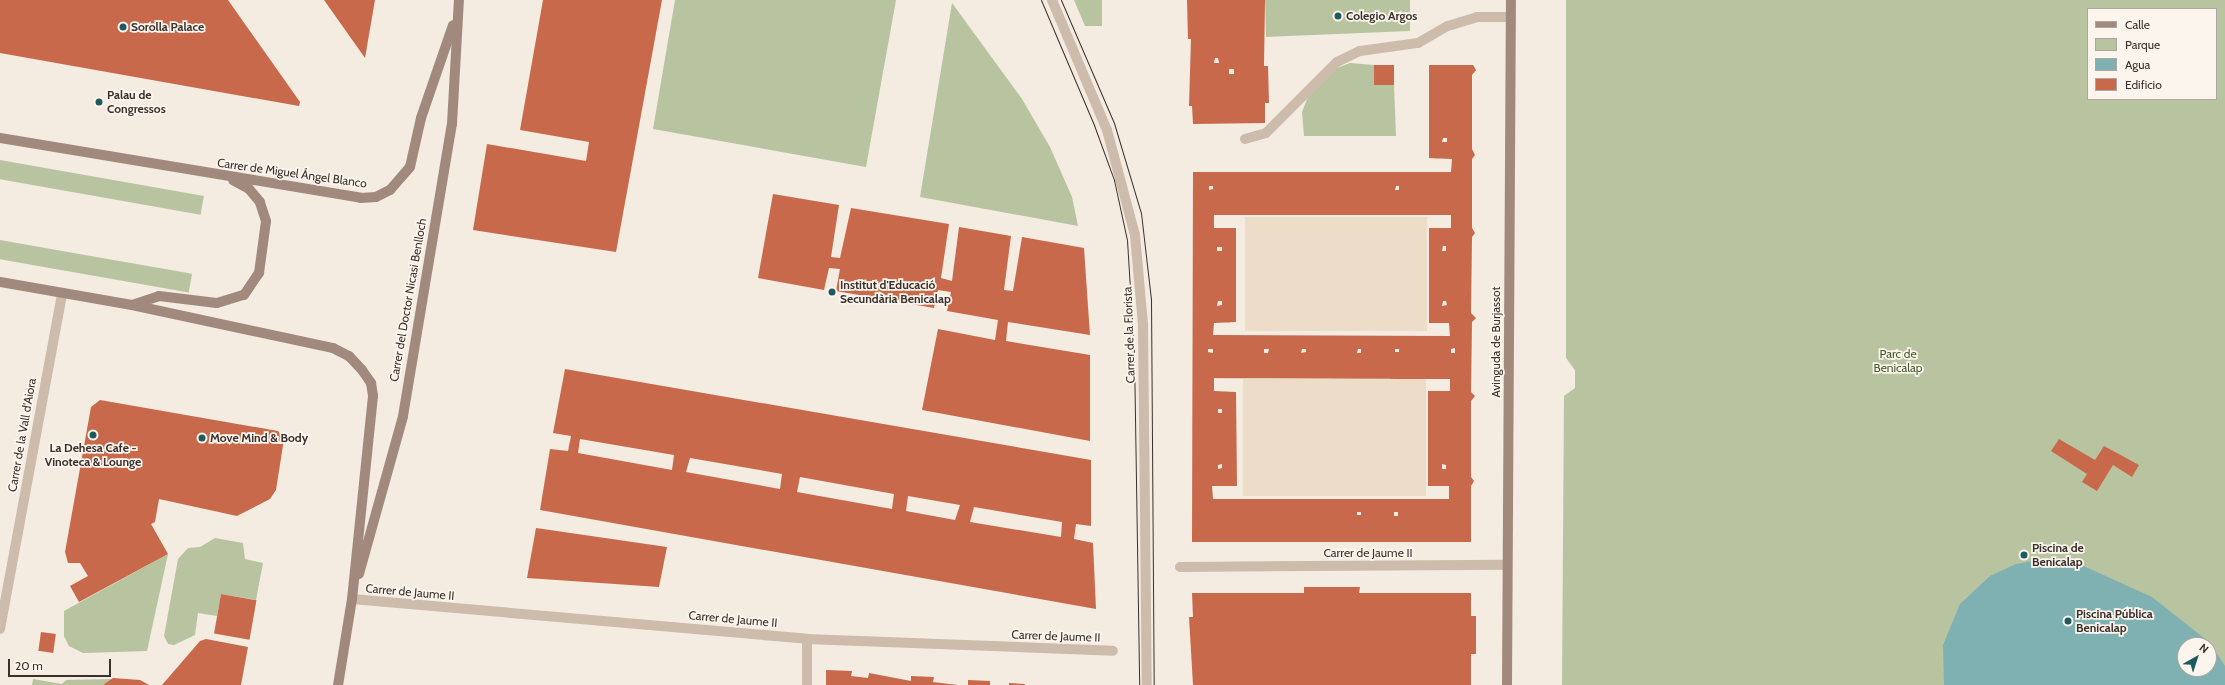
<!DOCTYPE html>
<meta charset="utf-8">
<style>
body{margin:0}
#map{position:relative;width:2225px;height:685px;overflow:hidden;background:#f4ebe1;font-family:Cabin,sans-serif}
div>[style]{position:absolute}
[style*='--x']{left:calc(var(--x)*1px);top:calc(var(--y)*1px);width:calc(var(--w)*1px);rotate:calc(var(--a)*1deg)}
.green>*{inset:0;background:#b8c4a0;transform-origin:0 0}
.plaza>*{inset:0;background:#ecdcc8;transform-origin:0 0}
.water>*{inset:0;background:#7fb0b2}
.building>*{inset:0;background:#c8694b;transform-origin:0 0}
.street>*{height:10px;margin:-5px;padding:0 5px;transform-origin:5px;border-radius:5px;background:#cdbbac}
.secondary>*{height:10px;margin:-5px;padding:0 5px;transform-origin:5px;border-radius:5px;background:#a18a7d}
.tram>*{height:1px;margin:-0.5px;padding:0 0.5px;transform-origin:0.5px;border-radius:0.5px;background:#3b302b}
.dots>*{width:11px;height:11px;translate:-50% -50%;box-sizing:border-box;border:2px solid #fbf5ee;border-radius:50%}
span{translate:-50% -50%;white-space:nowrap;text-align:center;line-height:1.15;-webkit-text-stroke:3.5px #fbf5ee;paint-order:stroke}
.poi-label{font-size:12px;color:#3b302b;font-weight:700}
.left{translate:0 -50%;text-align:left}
.street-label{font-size:12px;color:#3b302b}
.park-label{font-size:12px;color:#4a5a2e}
.legend{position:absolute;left:2087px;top:8px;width:130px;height:92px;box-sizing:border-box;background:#fbf5ee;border:1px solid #aea6a0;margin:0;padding:5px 7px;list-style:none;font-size:12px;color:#3b302b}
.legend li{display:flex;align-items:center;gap:8px;height:20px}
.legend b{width:20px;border:1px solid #aea6a0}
.north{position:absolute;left:2177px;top:637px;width:40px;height:40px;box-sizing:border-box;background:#fbf5ee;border:1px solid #aea6a0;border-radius:50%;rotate:39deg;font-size:11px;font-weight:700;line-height:16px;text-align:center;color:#3b302b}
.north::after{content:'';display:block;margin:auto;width:14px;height:18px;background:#1f5a5e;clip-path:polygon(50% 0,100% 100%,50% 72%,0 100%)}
.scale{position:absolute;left:8px;top:659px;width:103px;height:18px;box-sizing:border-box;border:2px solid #3b302b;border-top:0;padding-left:5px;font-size:12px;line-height:14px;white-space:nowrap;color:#3b302b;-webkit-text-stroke:3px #fbf5ee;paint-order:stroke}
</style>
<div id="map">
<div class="green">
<i style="clip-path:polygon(675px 0,896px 0,866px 167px,653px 129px)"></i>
<i style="clip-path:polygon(1074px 0,1102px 0,1102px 26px,1085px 26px)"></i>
<i style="clip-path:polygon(1265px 0,1410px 0,1410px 31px,1266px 37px)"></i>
<i style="clip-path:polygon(evenodd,1566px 0,2225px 0,2225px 685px,1562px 685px,1564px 396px,1575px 388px,1575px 370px,1566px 358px,1566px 0,2088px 9px,2216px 9px,2216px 99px,2088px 99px,2088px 9px,1566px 0,2185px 645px,2209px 645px,2209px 669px,2185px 669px,2185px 645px)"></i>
<i style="clip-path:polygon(952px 3px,1022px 99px,1050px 147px,1072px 197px,1078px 226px,920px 197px)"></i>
<i style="clip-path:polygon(1350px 63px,1374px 65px,1374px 85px,1394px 85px,1396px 136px,1304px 136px,1302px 112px,1311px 89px,1327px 72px)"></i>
<i style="left:0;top:160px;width:207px;height:19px;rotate:10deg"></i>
<i style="left:0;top:240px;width:195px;height:19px;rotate:10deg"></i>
<i style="clip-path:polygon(215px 538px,243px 543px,245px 559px,263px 563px,256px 600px,221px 594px,217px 616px,198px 613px,195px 635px,174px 645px,168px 644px,164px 636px,178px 559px,188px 548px,200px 547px)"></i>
<i style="clip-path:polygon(168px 554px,147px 651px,83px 653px,69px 646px,64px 636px,64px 611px)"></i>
<i style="clip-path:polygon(33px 679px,62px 684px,66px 680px,113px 679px,103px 685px,32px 685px)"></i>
</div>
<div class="plaza">
<i style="left:1245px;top:217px;width:182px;height:114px"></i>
<i style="left:1243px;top:379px;width:183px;height:117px"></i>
</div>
<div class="water">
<i style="clip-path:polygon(evenodd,2043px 559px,2077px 563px,2152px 597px,2204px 638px,2218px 655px,2225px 666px,2225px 685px,1944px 685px,1943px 645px,1960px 604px,1990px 576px,2016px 564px,2043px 559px,2185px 645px,2209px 645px,2209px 669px,2185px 669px,2185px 645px)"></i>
</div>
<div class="building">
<i style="clip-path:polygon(0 0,228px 0,300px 102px,299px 106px,0 53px)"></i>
<i style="clip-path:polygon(324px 0,375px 0,365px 58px)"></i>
<i style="clip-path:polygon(543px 0,662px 0,616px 252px,473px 230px,487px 144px,586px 161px,589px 142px,520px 130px)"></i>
<i style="clip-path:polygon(evenodd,1187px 0,1265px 0,1264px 66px,1268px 66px,1269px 103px,1265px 103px,1265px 123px,1193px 124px,1192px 106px,1189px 106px,1191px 39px,1188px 39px,1187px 0,1215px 58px,1218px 58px,1219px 63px,1214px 63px,1215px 58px,1187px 0,1229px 69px,1234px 69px,1234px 74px,1229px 74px,1229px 69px)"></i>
<i style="left:1374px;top:65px;width:20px;height:20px"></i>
<i style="clip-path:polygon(evenodd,1429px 65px,1473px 65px,1476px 70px,1472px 75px,1472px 149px,1475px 155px,1472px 159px,1472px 228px,1475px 233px,1472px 237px,1471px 313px,1476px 318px,1472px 322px,1471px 392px,1475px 396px,1471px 401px,1471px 477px,1474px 481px,1471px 486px,1471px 542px,1192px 542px,1193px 172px,1451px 172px,1452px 159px,1429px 158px,1429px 65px,1443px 138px,1447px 138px,1447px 142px,1442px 142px,1443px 138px,1429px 65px,1209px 186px,1213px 186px,1213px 189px,1209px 190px,1209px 186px,1429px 65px,1396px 186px,1399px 186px,1399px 190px,1395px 190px,1396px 186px,1429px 65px,1214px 215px,1451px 215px,1451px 228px,1429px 228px,1429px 323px,1449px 323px,1450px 336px,1213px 335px,1214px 323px,1236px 322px,1236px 228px,1214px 228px,1214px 215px,1429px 65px,1443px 246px,1446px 246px,1446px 251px,1442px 251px,1443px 246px,1429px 65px,1217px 247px,1222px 247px,1222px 251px,1217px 251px,1217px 247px,1429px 65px,1218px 301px,1222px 301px,1222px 305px,1217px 306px,1218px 301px,1429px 65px,1443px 301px,1446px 301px,1447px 305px,1442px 306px,1443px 301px,1429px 65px,1455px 348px,1455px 353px,1451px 353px,1451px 349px,1455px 348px,1429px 65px,1208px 349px,1213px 349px,1213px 353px,1208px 352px,1208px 349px,1429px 65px,1264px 349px,1269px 349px,1268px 353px,1264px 353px,1264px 349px,1429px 65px,1302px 349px,1306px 349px,1306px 352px,1301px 353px,1302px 349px,1429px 65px,1358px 349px,1361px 349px,1361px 353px,1357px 353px,1358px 349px,1429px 65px,1395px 349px,1399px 349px,1399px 352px,1395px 352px,1395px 349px,1429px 65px,1214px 378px,1450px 379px,1450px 391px,1428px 391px,1428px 486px,1449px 486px,1449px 499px,1213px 499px,1212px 486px,1237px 486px,1236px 392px,1214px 391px,1214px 378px,1429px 65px,1218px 409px,1222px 409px,1222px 413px,1218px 413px,1218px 409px,1429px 65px,1222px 464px,1222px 468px,1218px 469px,1218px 465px,1222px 464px,1429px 65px,1442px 464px,1446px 465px,1446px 469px,1442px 469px,1442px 464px,1429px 65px,1357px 512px,1361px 512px,1361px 515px,1357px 515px,1357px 512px,1429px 65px,1394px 512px,1398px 512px,1398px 516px,1394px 516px,1394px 512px)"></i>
<i style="clip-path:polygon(773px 194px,839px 205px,831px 257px,840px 258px,851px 208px,949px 224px,941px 278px,952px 281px,959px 227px,1011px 236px,1004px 290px,1013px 291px,1022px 237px,1084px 248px,1090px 335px,1008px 322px,1006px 341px,1090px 355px,1090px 441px,922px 410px,938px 329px,995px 340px,998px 320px,947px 311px,951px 292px,938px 290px,934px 308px,836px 291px,840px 269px,829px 268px,824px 290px,758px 278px)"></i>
<i style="clip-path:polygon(evenodd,565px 369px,1091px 460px,1091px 526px,1076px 524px,1074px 539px,1093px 543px,1096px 609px,540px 510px,550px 449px,568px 451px,571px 436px,553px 433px,565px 369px,580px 439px,674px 455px,672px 470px,578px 453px,580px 439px,565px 369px,690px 458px,782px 474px,780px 489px,686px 472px,690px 458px,565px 369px,800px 477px,894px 494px,892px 509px,797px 492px,800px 477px,565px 369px,908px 496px,960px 505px,955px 520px,906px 511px,908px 496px,565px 369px,974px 507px,1062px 522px,1061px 537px,970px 522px,974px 507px)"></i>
<i style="clip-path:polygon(100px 400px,278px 431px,284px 439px,276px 490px,270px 499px,237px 516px,159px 499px,155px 522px,151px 524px,168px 554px,79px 602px,70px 586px,88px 576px,80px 563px,68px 563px,65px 552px,91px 407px)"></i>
<i style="clip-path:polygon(2059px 439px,2095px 460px,2104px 446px,2139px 465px,2132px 477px,2113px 465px,2097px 491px,2082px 482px,2087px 474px,2051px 451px)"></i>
<i style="clip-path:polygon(536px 528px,667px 547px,659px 587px,527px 578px)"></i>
<i style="clip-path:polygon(1304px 587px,1360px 587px,1359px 593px,1471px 593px,1471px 616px,1476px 616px,1476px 654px,1471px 654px,1471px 685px,1193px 685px,1189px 617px,1193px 617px,1192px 593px,1304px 593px)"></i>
<i style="left:221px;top:594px;width:36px;height:40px;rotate:10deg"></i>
<i style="left:41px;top:632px;width:15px;height:19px;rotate:8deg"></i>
<i style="clip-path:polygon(206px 639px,248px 647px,241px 685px,162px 685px,200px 641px)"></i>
<i style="clip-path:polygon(826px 670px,852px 671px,851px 676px,868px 678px,869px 673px,911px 681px,911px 676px,934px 677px,933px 682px,958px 685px,826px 685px)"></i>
<i style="clip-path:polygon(113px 678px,140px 680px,149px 685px,103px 685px)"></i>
<i style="clip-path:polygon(968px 680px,990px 681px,990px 685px,968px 685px)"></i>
<i style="clip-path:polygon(1009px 683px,1025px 684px,1025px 685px,1009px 685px)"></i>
</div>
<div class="street">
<i style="--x:1052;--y:0;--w:141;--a:67.1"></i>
<i style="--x:1107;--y:130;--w:109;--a:75.1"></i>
<i style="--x:1135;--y:235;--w:90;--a:84.9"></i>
<i style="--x:1143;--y:325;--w:360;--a:89.4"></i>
<i style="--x:1245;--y:139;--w:22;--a:-16"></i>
<i style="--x:1266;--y:133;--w:100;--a:-45"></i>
<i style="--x:1337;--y:62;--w:25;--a:-26"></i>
<i style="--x:1360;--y:51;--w:59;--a:-7.9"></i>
<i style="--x:1418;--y:43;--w:34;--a:-30"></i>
<i style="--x:1448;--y:26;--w:30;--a:-17"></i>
<i style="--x:1477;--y:17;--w:33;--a:0"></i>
<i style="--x:1180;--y:567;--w:327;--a:-0.4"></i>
<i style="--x:352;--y:599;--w:457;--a:5"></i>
<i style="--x:807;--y:639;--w:306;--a:2.2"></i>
<i style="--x:0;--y:629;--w:342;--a:-79.5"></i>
<i style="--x:807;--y:639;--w:46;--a:90"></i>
</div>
<div class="secondary">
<i style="--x:0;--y:138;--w:366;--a:9.4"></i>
<i style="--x:361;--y:198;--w:15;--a:-4"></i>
<i style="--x:376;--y:197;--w:16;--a:-27"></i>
<i style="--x:390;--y:190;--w:30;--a:-49"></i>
<i style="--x:410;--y:167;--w:50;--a:-77.3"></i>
<i style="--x:421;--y:118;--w:98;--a:-71"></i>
<i style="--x:0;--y:282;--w:134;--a:9.9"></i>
<i style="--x:132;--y:305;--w:206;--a:12.1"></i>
<i style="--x:333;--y:348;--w:18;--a:27"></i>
<i style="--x:349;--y:356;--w:19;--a:47"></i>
<i style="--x:362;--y:370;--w:16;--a:55"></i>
<i style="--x:371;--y:383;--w:13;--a:81"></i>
<i style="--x:373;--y:396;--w:204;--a:95.9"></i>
<i style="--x:352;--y:599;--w:87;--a:99.2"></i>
<i style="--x:132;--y:305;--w:28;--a:-18"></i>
<i style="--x:159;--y:296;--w:58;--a:6.9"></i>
<i style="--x:217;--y:303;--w:28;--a:-17"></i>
<i style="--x:244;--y:295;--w:27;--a:-56"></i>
<i style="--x:259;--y:273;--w:52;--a:-82.3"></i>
<i style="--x:266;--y:221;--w:20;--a:-108"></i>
<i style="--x:260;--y:202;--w:17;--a:-130"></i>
<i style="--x:249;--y:189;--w:18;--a:-151"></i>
<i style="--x:359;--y:574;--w:164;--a:-74.4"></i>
<i style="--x:403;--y:416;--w:296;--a:-80.5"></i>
<i style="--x:452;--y:124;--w:124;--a:-86.8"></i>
<i style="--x:1507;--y:685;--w:685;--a:-89.67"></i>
</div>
<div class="tram">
<i style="--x:1041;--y:0;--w:136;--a:67"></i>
<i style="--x:1094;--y:125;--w:59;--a:70"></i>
<i style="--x:1114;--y:180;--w:61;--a:77.8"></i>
<i style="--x:1127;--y:240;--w:114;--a:86.5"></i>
<i style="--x:1134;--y:354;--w:331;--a:89.1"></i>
<i style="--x:1061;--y:0;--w:134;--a:66.7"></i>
<i style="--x:1114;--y:123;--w:94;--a:73.3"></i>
<i style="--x:1141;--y:213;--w:87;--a:83.4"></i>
<i style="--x:1151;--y:299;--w:386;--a:89.6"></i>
</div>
<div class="dots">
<i style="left:1338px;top:16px;background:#1f5a5e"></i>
<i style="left:123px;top:27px;background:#1f5a5e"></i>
<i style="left:99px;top:102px;background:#1f5a5e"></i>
<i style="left:832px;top:292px;background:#1f5a5e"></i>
<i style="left:93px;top:435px;background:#1f5a5e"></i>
<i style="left:202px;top:438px;background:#1f5a5e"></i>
<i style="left:2024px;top:555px;background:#1f5a5e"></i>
<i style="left:2068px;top:621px;background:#1f5a5e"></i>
</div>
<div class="poi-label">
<span class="left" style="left:1346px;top:16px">Colegio Argos</span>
<span class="left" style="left:131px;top:27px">Sorolla Palace</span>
<span class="left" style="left:107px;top:102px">Palau de<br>Congressos</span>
<span class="left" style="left:840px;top:292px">Institut d'Educació<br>Secundària Benicalap</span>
<span class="left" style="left:210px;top:438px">Move Mind &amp; Body</span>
<span style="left:93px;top:455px">La Dehesa Cafe -<br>Vinoteca &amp; Lounge</span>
<span class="left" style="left:2032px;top:555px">Piscina de<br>Benicalap</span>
<span class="left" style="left:2076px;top:621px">Piscina Pública<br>Benicalap</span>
</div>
<div class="street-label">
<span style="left:292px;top:173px;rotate:8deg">Carrer de Miguel Ángel Blanco</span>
<span style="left:408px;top:300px;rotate:-80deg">Carrer del Doctor Nicasi Benlloch</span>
<span style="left:1129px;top:335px;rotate:-92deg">Carrer de la Florista</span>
<span style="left:1496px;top:342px;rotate:-90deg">Avinguda de Burjassot</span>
<span style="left:22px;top:435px;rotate:-80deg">Carrer de la Vall d'Aiora</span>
<span style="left:1368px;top:553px">Carrer de Jaume II</span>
<span style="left:410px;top:592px;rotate:5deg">Carrer de Jaume II</span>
<span style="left:733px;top:619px;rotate:5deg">Carrer de Jaume II</span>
<span style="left:1056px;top:636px;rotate:2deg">Carrer de Jaume II</span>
</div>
<div class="park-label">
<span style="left:1898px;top:361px">Parc de<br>Benicalap</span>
</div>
<ul class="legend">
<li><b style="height:5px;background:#a18a7d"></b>Calle</li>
<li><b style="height:11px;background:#b8c4a0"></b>Parque</li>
<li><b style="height:11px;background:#7fb0b2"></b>Agua</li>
<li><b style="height:11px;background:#c8694b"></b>Edificio</li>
</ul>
<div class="north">N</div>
<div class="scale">20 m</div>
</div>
